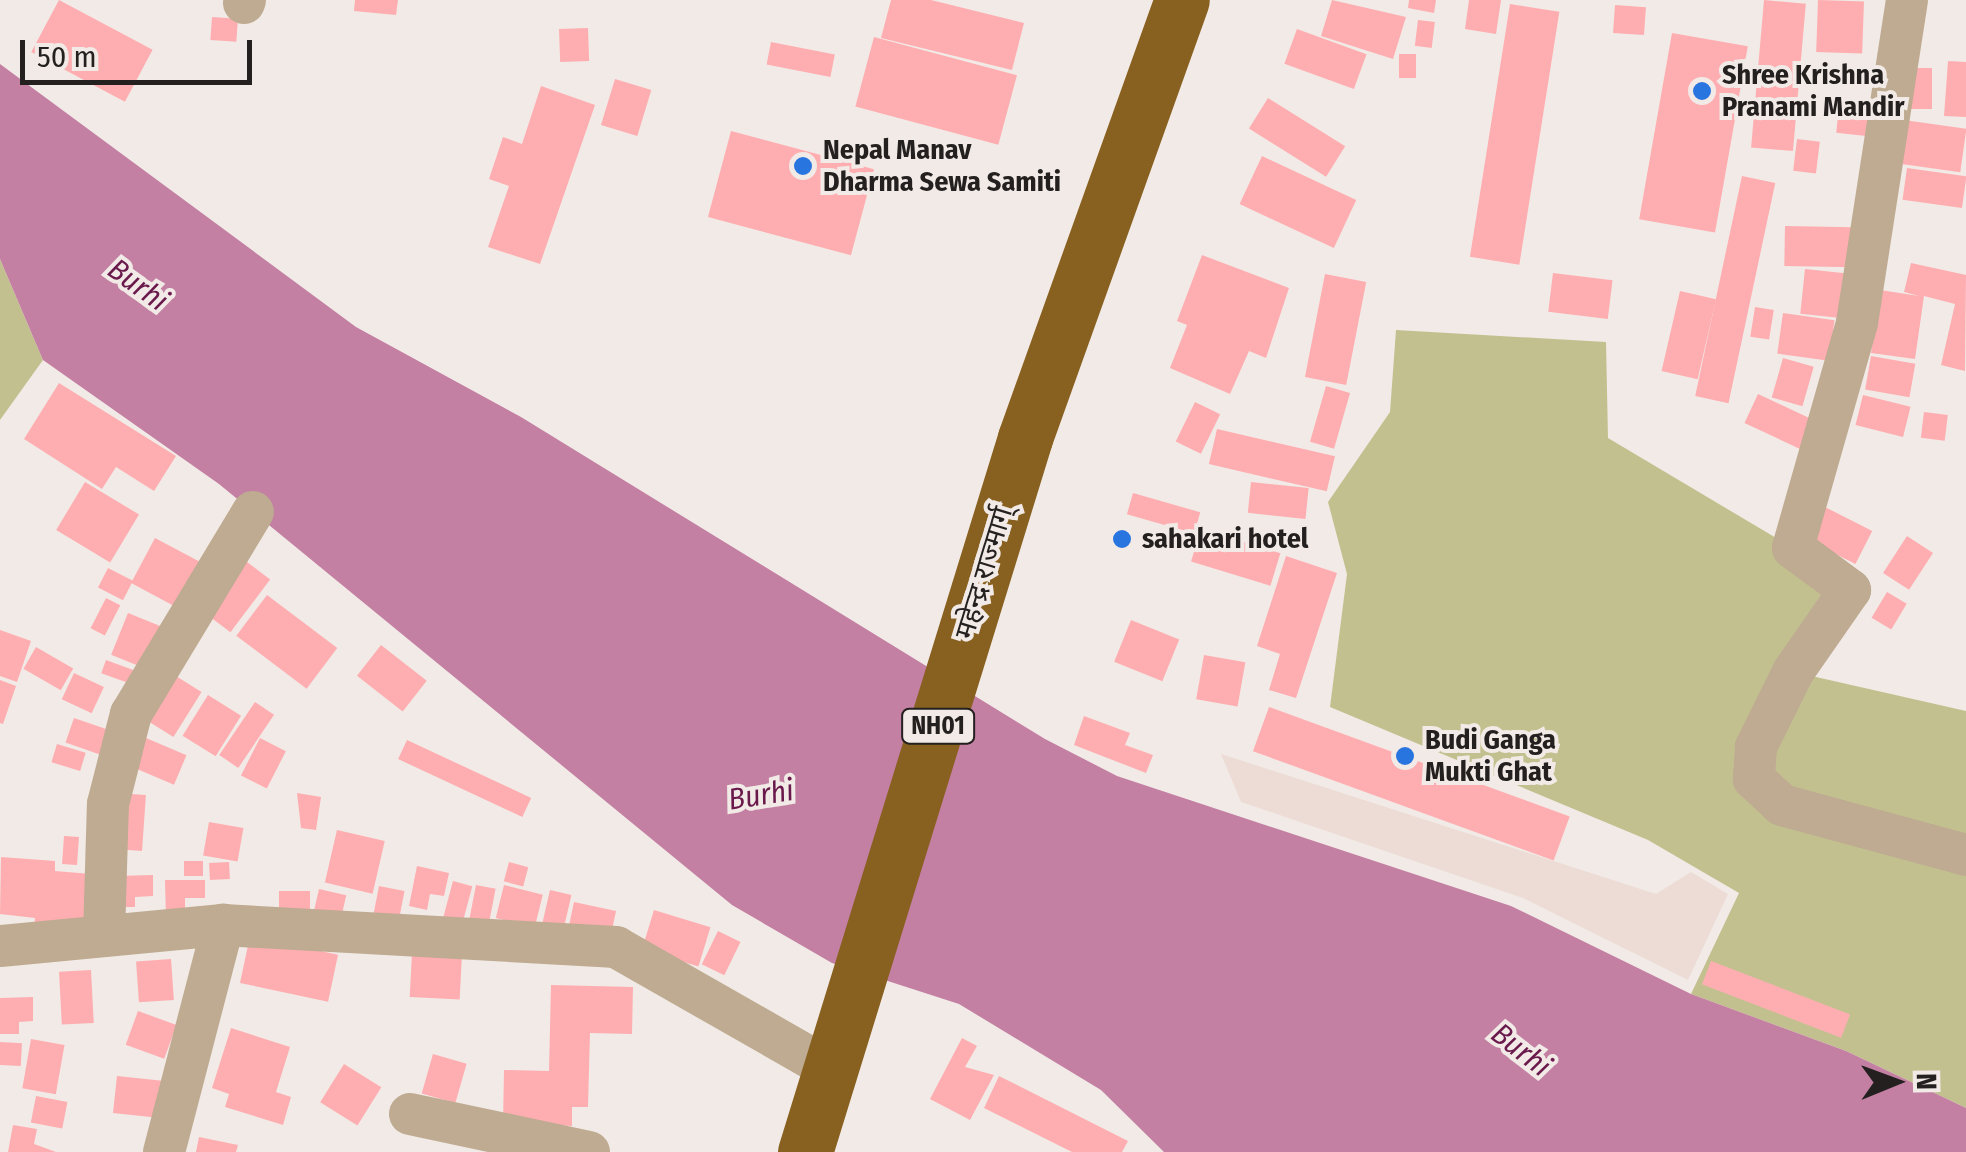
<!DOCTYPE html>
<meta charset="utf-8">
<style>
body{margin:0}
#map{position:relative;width:1966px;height:1152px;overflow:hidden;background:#f2eae6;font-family:"Fira Sans Condensed","Noto Sans Devanagari",sans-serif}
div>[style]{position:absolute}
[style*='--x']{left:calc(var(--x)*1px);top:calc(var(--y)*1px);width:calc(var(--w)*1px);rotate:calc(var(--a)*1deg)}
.built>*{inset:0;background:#ecdcd5}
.green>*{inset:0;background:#c3c090}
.water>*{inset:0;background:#c380a3}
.building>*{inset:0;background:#feaeb1;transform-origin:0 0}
.minor>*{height:42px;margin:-21px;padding:0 21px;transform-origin:21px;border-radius:21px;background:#beab91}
.highway>*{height:55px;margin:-27.5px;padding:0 27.5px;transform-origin:27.5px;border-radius:27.5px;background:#88601f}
.dots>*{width:28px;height:28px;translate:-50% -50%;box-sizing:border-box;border:5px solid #f2eae6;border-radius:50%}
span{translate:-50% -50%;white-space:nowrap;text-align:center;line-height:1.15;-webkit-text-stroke:8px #f2eae6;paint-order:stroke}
.shield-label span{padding:2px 8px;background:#f2eae6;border:2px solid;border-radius:8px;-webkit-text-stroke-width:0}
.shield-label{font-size:25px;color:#23201f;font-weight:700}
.poi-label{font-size:28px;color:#23201f;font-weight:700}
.left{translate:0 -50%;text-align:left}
.street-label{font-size:28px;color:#23201f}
.water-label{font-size:30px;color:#69194b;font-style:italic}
.north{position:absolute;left:1846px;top:1032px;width:100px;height:100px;-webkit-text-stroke:8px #f2eae6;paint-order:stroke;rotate:89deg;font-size:28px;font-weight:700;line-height:40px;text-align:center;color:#23201f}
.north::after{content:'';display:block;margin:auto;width:35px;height:45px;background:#23201f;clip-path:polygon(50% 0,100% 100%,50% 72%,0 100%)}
.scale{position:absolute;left:20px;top:40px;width:232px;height:45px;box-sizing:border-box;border:5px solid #23201f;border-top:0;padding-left:12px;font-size:30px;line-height:35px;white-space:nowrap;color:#23201f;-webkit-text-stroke:8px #f2eae6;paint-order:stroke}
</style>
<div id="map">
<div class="built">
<i style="clip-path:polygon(1221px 754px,1656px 894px,1691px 872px,1728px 894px,1688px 980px,1523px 898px,1241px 802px)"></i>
</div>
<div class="green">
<i style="clip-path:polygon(0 259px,43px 360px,0 420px)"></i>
<i style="clip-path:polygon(1396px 330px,1606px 342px,1608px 438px,1793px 548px,1850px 590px,1794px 672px,1966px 711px,1966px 1108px,1846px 1051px,1691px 994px,1739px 893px,1648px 840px,1330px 707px,1347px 574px,1328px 502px,1390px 412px)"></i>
</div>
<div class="water">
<i style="clip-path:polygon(0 64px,356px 327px,521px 417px,1045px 739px,1117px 776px,1511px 906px,1691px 994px,1846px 1051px,1966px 1108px,1966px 1152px,1164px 1152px,1101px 1090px,959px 1004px,832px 963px,732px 905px,219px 484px,43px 360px,0 259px)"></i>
</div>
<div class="building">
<i style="left:59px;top:0;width:106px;height:59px;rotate:28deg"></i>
<i style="clip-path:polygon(355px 0,398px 0,396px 15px,354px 11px)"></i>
<i style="clip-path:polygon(891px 0,931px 0,1024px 23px,1012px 70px,881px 38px)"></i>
<i style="clip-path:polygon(1332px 0,1406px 17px,1393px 59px,1321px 36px)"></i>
<i style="clip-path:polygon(1409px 0,1436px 0,1434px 13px,1408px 8px)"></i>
<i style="clip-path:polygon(1469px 0,1501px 0,1496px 34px,1465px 29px)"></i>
<i style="left:1764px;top:0;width:42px;height:148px;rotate:5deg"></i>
<i style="left:1818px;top:0;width:46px;height:52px;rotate:2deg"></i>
<i style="left:1510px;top:4px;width:50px;height:256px;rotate:9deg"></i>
<i style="left:1615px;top:5px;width:31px;height:28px;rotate:4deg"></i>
<i style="left:212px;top:17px;width:26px;height:23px;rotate:4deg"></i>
<i style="left:1418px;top:20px;width:17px;height:26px;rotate:7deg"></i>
<i style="left:588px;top:28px;width:33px;height:29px;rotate:88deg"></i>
<i style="left:1297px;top:29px;width:74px;height:37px;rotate:20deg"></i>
<i style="left:1672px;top:33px;width:77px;height:189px;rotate:10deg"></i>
<i style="left:874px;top:37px;width:148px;height:72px;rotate:15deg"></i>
<i style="left:771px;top:42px;width:65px;height:23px;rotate:11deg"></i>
<i style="left:1399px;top:54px;width:17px;height:24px"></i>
<i style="clip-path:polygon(1948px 61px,1966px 62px,1966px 117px,1944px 116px)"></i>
<i style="left:1911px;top:68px;width:21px;height:41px"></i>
<i style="left:615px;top:79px;width:38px;height:48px;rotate:17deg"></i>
<i style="clip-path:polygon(541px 86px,595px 105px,540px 264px,488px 247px,509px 186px,489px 179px,503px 137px,522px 144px)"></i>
<i style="left:1840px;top:97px;width:44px;height:36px;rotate:6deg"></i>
<i style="left:1268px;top:98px;width:91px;height:36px;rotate:32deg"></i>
<i style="left:1904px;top:120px;width:63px;height:44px;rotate:8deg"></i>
<i style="left:731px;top:131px;width:148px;height:89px;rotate:15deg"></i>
<i style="left:1797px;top:139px;width:23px;height:32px;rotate:7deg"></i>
<i style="left:1262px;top:156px;width:104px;height:53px;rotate:25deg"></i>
<i style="left:1907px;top:168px;width:60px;height:32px;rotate:8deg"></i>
<i style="left:1742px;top:176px;width:34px;height:225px;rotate:12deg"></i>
<i style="left:1785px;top:226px;width:69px;height:40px;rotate:1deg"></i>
<i style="clip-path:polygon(1202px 255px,1289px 288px,1266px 358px,1249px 351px,1230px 394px,1170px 368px,1187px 325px,1177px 321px)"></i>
<i style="clip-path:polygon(1911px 263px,1966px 275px,1965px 371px,1941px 365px,1955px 304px,1924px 296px,1915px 359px,1871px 353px,1880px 290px,1919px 296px,1904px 292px)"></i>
<i style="left:1805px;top:269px;width:45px;height:45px;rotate:6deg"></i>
<i style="left:1553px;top:273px;width:60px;height:39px;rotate:7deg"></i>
<i style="left:1325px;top:274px;width:42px;height:105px;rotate:11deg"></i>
<i style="left:1680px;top:291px;width:37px;height:82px;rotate:13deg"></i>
<i style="left:1755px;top:307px;width:19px;height:30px;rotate:9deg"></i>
<i style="left:1783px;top:313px;width:52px;height:41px;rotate:8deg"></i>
<i style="left:1871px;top:356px;width:45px;height:34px;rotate:10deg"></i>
<i style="left:1783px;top:358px;width:32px;height:41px;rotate:16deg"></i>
<i style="clip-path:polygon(59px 383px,176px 456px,154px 491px,116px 467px,102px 489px,24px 439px)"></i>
<i style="left:1326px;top:386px;width:25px;height:58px;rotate:16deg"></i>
<i style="left:1758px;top:394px;width:66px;height:32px;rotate:25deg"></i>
<i style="left:1863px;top:395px;width:49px;height:31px;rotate:14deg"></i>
<i style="left:1195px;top:402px;width:28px;height:44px;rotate:26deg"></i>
<i style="left:1924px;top:412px;width:24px;height:26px;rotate:7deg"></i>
<i style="left:1217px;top:429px;width:121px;height:36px;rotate:13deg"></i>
<i style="left:85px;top:482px;width:63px;height:56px;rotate:31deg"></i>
<i style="left:1251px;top:482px;width:58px;height:31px;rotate:6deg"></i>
<i style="left:1133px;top:493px;width:70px;height:22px;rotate:16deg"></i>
<i style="left:1825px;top:507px;width:53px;height:37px;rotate:27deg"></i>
<i style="left:1201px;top:529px;width:83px;height:34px;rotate:17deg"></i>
<i style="left:1907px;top:536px;width:31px;height:44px;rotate:33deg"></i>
<i style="left:155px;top:538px;width:54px;height:51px;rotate:28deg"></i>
<i style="clip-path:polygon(1286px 556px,1337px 573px,1296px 698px,1269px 690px,1280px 654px,1257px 646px)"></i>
<i style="left:243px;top:559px;width:34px;height:66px;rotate:37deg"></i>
<i style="left:108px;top:568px;width:28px;height:22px;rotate:27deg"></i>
<i style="left:1887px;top:592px;width:23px;height:30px;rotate:31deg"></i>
<i style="left:267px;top:595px;width:88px;height:51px;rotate:37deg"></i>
<i style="left:106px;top:598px;width:16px;height:34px;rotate:27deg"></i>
<i style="left:128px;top:613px;width:38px;height:45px;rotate:22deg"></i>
<i style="left:1131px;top:620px;width:52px;height:45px;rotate:22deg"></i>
<i style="clip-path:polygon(0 630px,31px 641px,17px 682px,0 676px)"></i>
<i style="left:381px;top:645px;width:58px;height:39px;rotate:38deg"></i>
<i style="left:36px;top:647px;width:43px;height:25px;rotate:30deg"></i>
<i style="left:1204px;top:655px;width:42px;height:45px;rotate:10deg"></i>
<i style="left:106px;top:660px;width:29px;height:14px;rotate:20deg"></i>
<i style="left:74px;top:673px;width:33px;height:29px;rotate:25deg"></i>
<i style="left:171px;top:673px;width:36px;height:53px;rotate:32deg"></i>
<i style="clip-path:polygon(0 680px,16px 686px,3px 724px,0 723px)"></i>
<i style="left:208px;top:695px;width:39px;height:48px;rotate:32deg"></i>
<i style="left:255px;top:702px;width:23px;height:64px;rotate:34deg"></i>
<i style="left:1269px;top:707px;width:320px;height:47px;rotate:20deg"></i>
<i style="clip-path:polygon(1084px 716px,1130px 733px,1125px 745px,1153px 755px,1146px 773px,1074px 745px)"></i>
<i style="left:74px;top:718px;width:37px;height:26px;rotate:19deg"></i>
<i style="left:146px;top:738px;width:44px;height:32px;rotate:23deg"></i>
<i style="left:260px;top:738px;width:29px;height:42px;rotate:27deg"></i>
<i style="left:407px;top:740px;width:137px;height:21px;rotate:25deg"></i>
<i style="left:57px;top:744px;width:30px;height:19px;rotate:17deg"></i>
<i style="left:116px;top:793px;width:30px;height:56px;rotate:4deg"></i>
<i style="clip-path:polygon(297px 793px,321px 797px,316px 830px,301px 828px)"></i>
<i style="left:209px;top:822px;width:35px;height:34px;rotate:10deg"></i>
<i style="left:337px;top:830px;width:49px;height:54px;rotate:13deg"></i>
<i style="left:64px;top:836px;width:15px;height:28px;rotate:4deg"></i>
<i style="clip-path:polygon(1px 857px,55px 861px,55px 871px,91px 874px,86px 925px,34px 930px,35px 918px,0 914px)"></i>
<i style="left:184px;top:861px;width:19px;height:15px"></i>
<i style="left:229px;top:862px;width:17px;height:20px;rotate:87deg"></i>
<i style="left:509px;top:862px;width:20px;height:20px;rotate:15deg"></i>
<i style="clip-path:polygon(417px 866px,449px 873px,444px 896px,430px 894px,427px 910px,409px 906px)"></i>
<i style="clip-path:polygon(153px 875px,153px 896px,135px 897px,135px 907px,117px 907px,117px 876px)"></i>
<i style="clip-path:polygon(165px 880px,205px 880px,205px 898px,185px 898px,185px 920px,166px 920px)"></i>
<i style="left:453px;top:881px;width:20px;height:38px;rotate:15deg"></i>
<i style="left:476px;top:885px;width:20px;height:41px;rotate:11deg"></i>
<i style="left:504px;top:885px;width:40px;height:34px;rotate:14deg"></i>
<i style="left:379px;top:886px;width:26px;height:32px;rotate:11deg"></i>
<i style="left:319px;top:889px;width:28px;height:30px;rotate:13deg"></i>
<i style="left:550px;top:890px;width:22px;height:39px;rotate:13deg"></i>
<i style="left:279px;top:891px;width:31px;height:19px"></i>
<i style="left:574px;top:902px;width:43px;height:28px;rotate:12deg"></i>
<i style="left:654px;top:910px;width:59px;height:41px;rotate:17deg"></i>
<i style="left:718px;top:931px;width:25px;height:37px;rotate:26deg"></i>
<i style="left:250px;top:936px;width:90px;height:48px;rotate:12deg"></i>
<i style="left:412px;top:953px;width:50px;height:44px;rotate:3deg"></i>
<i style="left:171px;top:959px;width:41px;height:35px;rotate:86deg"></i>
<i style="left:1711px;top:961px;width:149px;height:25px;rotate:21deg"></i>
<i style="left:91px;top:970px;width:53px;height:32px;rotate:87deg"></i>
<i style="clip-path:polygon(551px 985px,633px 987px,632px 1034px,590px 1033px,588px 1107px,572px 1107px,572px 1126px,503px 1123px,504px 1070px,549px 1071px)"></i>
<i style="clip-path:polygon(33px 997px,33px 1021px,19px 1022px,19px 1034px,0 1034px,0 998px)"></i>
<i style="left:138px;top:1011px;width:41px;height:36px;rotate:20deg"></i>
<i style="clip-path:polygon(231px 1028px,290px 1047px,276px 1092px,291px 1097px,283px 1125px,225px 1107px,229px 1094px,212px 1088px)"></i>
<i style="clip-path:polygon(962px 1038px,977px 1046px,965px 1067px,994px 1075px,970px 1120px,930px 1099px)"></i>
<i style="left:31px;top:1039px;width:34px;height:50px;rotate:10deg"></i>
<i style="left:0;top:1042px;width:22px;height:23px;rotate:3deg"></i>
<i style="left:433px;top:1054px;width:35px;height:41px;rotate:16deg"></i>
<i style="left:344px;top:1064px;width:44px;height:45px;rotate:32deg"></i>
<i style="clip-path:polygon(117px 1076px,174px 1082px,160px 1118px,113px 1113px)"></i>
<i style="clip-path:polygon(999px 1076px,1128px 1141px,1122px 1152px,1072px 1152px,984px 1108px)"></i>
<i style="left:36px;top:1096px;width:32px;height:27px;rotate:11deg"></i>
<i style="clip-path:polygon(13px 1125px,37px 1129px,34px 1144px,56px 1152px,8px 1152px)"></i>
<i style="clip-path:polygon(199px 1137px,238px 1145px,236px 1152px,196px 1152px)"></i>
</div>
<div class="minor">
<i style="--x:1907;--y:0;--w:327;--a:98.8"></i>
<i style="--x:1857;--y:323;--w:234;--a:105.9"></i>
<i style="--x:1793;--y:548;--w:71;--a:36.4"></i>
<i style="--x:1850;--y:590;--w:100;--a:124.8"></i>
<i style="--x:1793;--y:672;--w:84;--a:116.3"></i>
<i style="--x:1756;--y:747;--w:32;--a:94"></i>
<i style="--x:1754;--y:779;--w:38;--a:43"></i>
<i style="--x:1782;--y:805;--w:191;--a:15.2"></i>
<i style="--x:244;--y:3;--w:3;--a:-72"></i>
<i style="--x:104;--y:936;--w:132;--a:-88.3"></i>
<i style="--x:108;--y:804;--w:93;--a:-75.7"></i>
<i style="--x:131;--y:714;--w:236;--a:-58.9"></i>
<i style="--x:0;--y:946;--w:224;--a:-5.4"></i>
<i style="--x:223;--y:925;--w:394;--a:3.2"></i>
<i style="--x:616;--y:947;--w:242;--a:29.7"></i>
<i style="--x:410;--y:1114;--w:183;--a:12"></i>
<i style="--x:164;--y:1152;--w:235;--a:-75.4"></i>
</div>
<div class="highway">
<i style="--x:805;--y:1152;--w:747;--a:-72.87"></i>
<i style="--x:1025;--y:438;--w:465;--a:-70.3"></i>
</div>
<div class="dots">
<i style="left:1702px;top:91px;background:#2975e0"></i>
<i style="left:803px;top:166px;background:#2975e0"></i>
<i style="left:1122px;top:539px;background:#2975e0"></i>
<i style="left:1405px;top:756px;background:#2975e0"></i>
</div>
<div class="shield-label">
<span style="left:938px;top:726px">NH01</span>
</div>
<div class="poi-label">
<span class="left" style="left:1722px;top:91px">Shree Krishna<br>Pranami Mandir</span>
<span class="left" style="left:823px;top:166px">Nepal Manav<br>Dharma Sewa Samiti</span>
<span class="left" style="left:1142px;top:539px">sahakari hotel</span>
<span class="left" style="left:1425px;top:756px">Budi Ganga<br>Mukti Ghat</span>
</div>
<div class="street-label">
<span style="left:984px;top:573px;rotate:-73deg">महेन्द्र राज्मार्ग्</span>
</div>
<div class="water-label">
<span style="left:138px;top:285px;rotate:36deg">Burhi</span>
<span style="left:761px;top:795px;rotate:-9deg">Burhi</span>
<span style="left:1521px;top:1050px;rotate:38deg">Burhi</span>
</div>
<div class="north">N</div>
<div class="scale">50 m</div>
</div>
